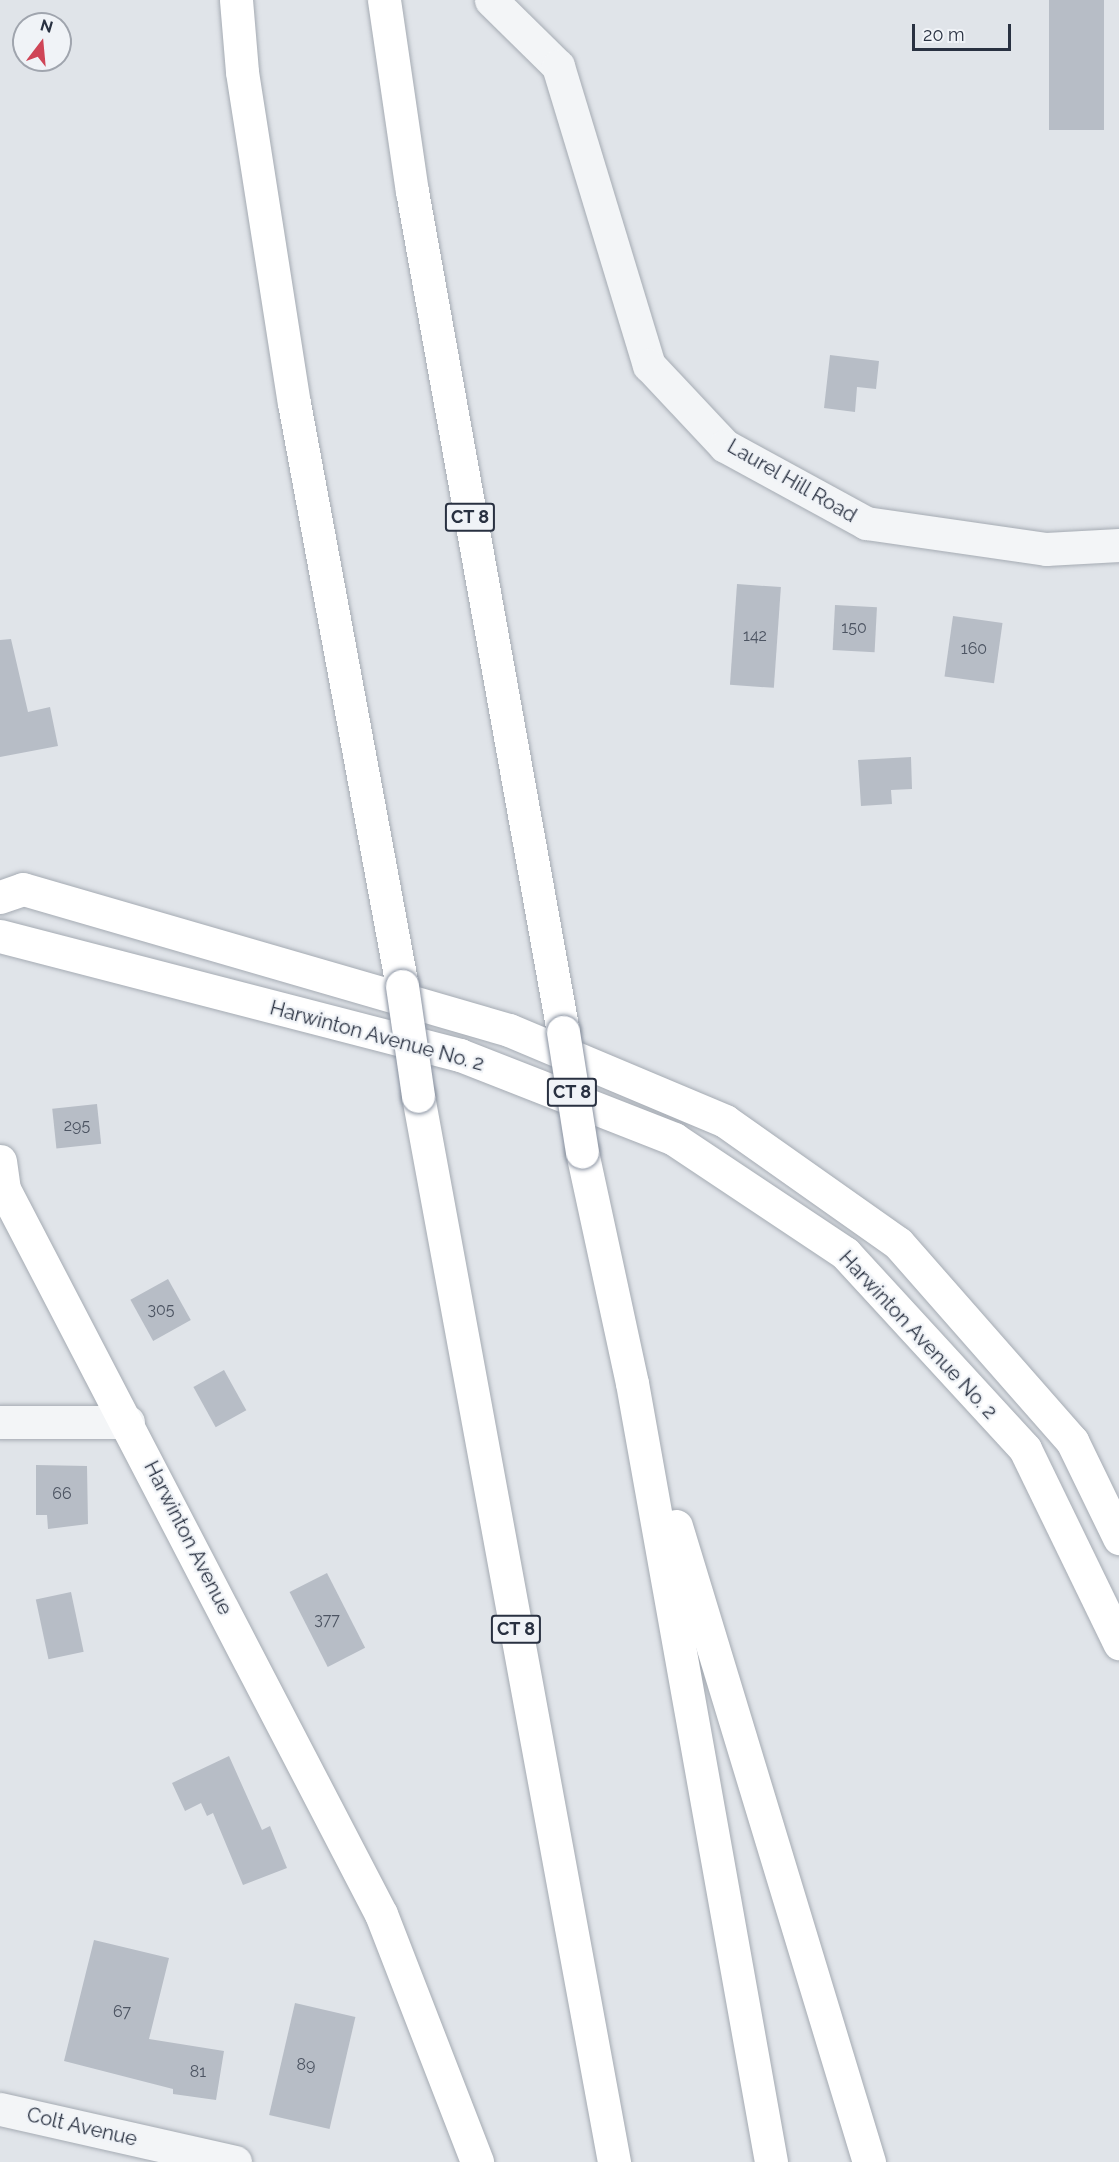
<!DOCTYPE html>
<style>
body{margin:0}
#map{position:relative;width:1119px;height:2162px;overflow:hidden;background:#e0e4e9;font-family:Raleway,sans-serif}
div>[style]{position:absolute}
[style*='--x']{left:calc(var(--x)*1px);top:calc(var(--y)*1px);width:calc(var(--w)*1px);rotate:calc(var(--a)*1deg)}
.building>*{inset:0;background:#b7bdc6;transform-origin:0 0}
.roads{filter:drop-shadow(0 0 2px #a5abb3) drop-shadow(0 0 2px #a5abb3)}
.minor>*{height:33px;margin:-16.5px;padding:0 16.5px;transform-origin:16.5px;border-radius:16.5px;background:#f3f5f7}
.tertiary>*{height:33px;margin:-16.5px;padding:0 16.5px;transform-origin:16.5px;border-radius:16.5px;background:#f3f5f7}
.secondary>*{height:33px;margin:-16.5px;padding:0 16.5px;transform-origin:16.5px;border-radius:16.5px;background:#fff}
.motorway>*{height:33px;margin:-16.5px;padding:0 16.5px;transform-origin:16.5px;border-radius:16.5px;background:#fff}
.bridges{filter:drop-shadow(0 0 2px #8891a0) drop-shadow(0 0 2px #8891a0)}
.motorway-bridge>*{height:33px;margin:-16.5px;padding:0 16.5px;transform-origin:16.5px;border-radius:16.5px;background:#fff}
span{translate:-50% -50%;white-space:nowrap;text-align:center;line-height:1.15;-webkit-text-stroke:4.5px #f0f3f7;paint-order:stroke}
.number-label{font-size:16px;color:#4c5462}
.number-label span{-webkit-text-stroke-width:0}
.shield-label span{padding:2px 4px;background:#f0f3f7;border:2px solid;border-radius:4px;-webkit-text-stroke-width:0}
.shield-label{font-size:18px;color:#293141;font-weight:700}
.street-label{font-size:20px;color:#293141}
.north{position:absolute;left:12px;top:12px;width:60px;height:60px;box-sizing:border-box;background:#f0f3f7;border:2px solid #a0a5ae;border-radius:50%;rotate:16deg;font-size:16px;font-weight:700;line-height:24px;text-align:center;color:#293141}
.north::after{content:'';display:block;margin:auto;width:21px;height:27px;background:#cf4557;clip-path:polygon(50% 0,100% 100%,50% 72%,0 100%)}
.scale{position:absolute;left:912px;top:24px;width:99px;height:27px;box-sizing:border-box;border:3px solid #293141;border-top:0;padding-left:8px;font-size:18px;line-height:21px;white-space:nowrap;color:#293141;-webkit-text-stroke:4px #f0f3f7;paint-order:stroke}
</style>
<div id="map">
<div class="building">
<i style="left:1049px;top:0;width:55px;height:130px"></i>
<i style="clip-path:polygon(830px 355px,879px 361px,876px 389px,857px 387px,855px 412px,824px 408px)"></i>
<i style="left:737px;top:584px;width:44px;height:101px;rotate:4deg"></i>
<i style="left:835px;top:605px;width:42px;height:45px;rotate:3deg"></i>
<i style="left:953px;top:616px;width:50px;height:61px;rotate:8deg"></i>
<i style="clip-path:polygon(11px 639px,28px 712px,50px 707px,58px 746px,0 757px,0 640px)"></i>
<i style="clip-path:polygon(911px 757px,912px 789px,891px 790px,892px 804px,861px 806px,858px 760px)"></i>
<i style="left:97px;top:1104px;width:40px;height:45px;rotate:84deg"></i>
<i style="left:168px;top:1279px;width:47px;height:43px;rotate:61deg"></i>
<i style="left:224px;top:1370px;width:46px;height:35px;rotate:61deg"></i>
<i style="clip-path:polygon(36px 1465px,87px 1466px,88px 1524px,48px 1529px,47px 1515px,36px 1515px)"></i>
<i style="left:327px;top:1573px;width:84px;height:42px;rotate:63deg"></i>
<i style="left:71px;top:1592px;width:61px;height:36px;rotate:78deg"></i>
<i style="clip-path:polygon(229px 1756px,262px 1830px,270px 1826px,287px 1868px,243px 1885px,213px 1813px,207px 1816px,201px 1803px,185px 1811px,172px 1783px)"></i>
<i style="clip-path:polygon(94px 1940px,169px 1958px,149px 2039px,224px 2051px,216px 2100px,173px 2094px,173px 2089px,64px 2061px)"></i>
<i style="left:295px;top:2003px;width:62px;height:115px;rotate:13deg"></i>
</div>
<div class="roads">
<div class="minor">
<i style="--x:0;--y:1422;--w:128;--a:0"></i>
<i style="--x:0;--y:2109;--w:241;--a:12.7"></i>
</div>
<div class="tertiary">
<i style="--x:491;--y:0;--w:94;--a:44.6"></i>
<i style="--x:558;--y:66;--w:313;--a:73.1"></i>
<i style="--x:649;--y:365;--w:111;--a:46.8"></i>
<i style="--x:725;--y:446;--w:161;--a:28.6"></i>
<i style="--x:866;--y:523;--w:182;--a:8.2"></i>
<i style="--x:1046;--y:549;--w:73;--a:-3.1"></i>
</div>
<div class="secondary">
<i style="--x:0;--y:897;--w:24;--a:-19"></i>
<i style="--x:23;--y:889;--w:506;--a:16.18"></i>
<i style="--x:509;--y:1030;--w:234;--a:22.8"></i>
<i style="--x:725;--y:1121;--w:212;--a:35.2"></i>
<i style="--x:898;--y:1243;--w:264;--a:48.7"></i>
<i style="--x:1072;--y:1441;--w:108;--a:64.1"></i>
<i style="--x:0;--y:936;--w:475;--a:14.5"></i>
<i style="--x:460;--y:1055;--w:230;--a:21.4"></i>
<i style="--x:674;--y:1139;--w:206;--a:33.7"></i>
<i style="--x:845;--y:1253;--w:266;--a:47.4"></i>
<i style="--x:1025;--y:1449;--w:216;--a:64.1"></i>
<i style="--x:0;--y:1161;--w:28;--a:82"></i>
<i style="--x:4;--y:1189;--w:817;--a:62.53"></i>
</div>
<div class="motorway">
<i style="--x:236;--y:0;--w:72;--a:85.2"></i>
<i style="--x:242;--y:72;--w:335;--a:81.1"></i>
<i style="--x:294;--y:403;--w:593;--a:79.51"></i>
<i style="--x:384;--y:0;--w:193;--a:81.7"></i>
<i style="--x:412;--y:191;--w:854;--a:79.82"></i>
<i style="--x:418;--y:1096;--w:1084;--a:79.58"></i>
<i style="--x:582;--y:1152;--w:236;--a:77.8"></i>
<i style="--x:632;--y:1383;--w:791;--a:79.88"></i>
<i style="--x:676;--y:1526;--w:665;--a:73.12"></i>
<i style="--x:381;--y:1914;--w:266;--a:68.8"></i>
</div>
</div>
<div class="bridges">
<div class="motorway-bridge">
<i style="--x:402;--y:986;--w:111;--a:81.7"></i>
<i style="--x:563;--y:1032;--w:121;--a:81"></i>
</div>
</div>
<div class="number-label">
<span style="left:854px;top:628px">150</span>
<span style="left:755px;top:636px">142</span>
<span style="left:974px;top:649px">160</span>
<span style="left:77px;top:1126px">295</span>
<span style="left:161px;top:1310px">305</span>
<span style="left:62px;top:1494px">66</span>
<span style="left:327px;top:1620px">377</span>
<span style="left:122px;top:2012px">67</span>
<span style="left:306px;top:2065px">89</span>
<span style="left:198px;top:2072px">81</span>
</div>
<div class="shield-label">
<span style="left:470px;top:517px">CT 8</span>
<span style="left:572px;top:1092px">CT 8</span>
<span style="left:516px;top:1629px">CT 8</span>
</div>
<div class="street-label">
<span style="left:792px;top:481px;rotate:30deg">Laurel Hill Road</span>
<span style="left:377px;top:1036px;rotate:15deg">Harwinton Avenue No. 2</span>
<span style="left:918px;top:1335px;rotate:47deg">Harwinton Avenue No. 2</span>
<span style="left:188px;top:1538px;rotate:63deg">Harwinton Avenue</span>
<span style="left:82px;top:2127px;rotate:13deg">Colt Avenue</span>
</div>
<div class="north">N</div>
<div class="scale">20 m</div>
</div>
